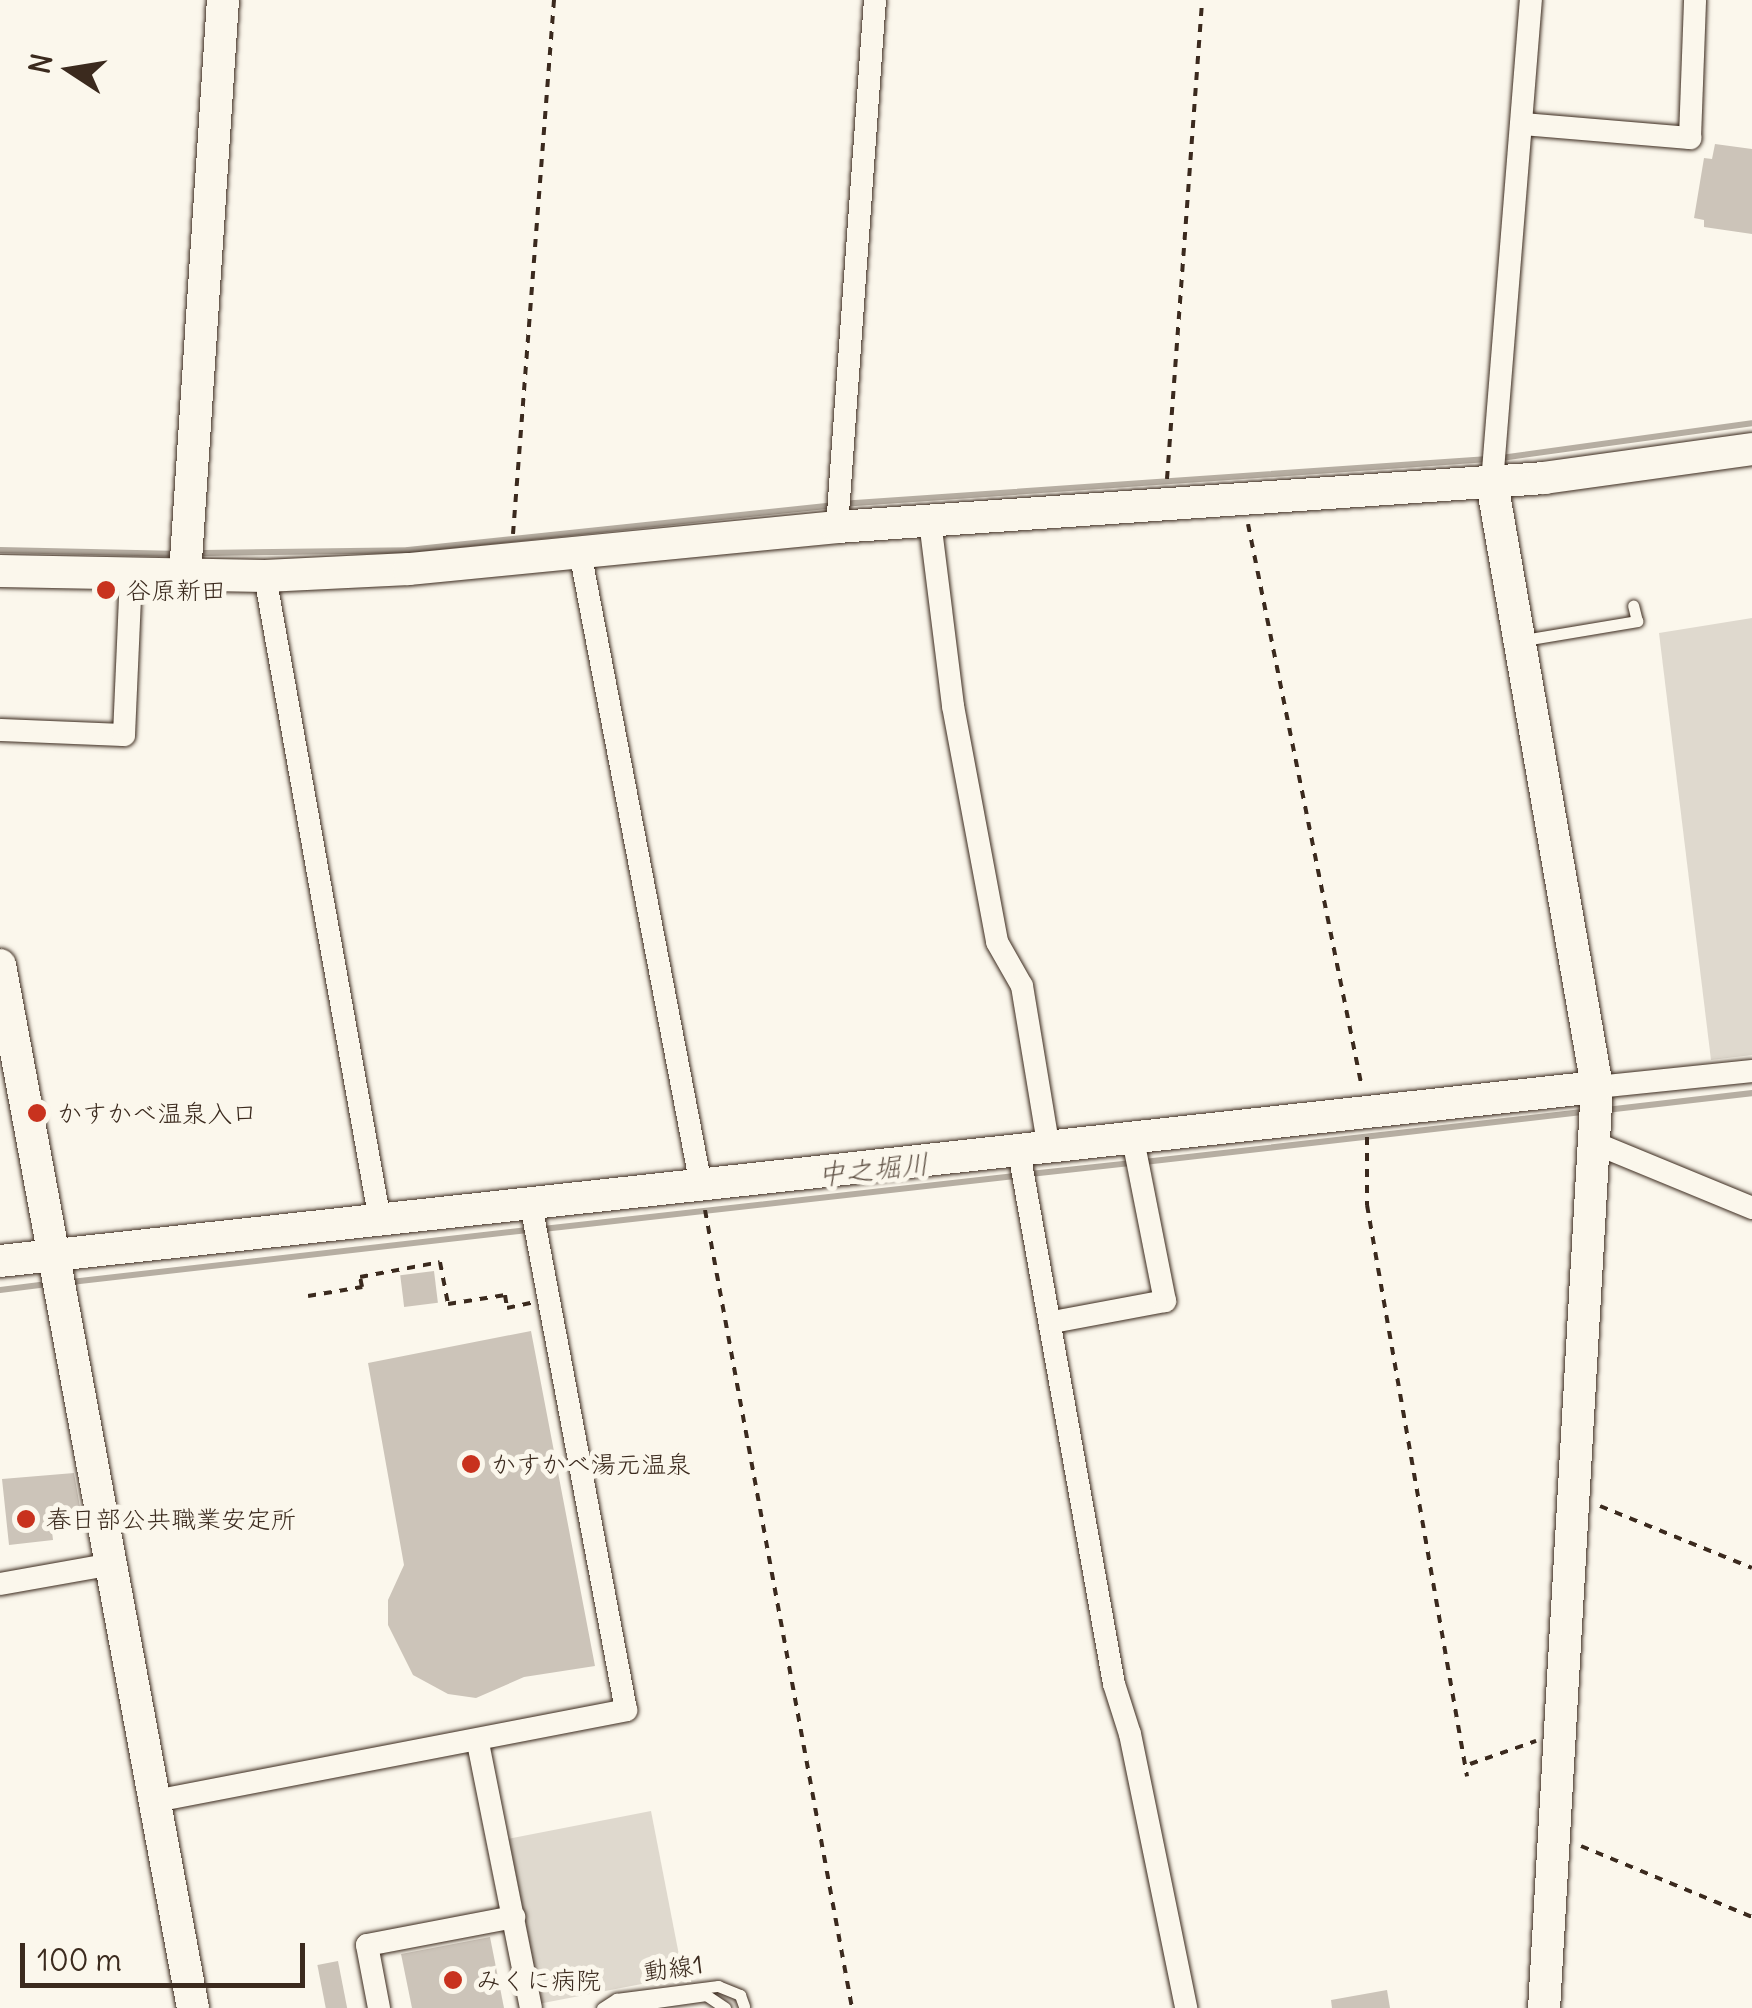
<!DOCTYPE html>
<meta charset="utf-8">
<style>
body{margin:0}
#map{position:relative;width:1752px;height:2008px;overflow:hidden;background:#fbf7ec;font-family:Delius,"Klee One",sans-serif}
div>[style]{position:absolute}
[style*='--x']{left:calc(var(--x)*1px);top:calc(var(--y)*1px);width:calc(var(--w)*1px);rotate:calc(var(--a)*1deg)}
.green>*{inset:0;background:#dfd9ce;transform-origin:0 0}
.stream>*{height:6px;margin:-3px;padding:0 3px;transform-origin:3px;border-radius:3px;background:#b6aea2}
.building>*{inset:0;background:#ccc4b9;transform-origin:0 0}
.path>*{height:4px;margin-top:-2px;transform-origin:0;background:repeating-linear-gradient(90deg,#3b2a1e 0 8px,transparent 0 16px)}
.roads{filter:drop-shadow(0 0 2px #3b2a1e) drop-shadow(0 0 2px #3b2a1e)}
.lane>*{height:11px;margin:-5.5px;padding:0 5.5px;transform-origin:5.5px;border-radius:5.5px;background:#fbf7ec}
.street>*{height:22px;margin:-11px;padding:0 11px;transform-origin:11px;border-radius:11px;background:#fbf7ec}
.secondary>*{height:32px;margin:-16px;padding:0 16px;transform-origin:16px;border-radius:16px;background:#fbf7ec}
.dots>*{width:28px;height:28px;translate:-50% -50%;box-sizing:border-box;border:5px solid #fbf7ec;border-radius:50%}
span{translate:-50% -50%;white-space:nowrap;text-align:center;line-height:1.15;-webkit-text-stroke:10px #fbf7ec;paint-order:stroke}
.poi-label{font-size:25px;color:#3b2a1e}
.left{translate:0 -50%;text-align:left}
.street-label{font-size:25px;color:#3b2a1e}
.water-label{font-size:28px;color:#605246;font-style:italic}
.north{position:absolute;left:20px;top:20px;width:100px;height:100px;-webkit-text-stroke:8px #fbf7ec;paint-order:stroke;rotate:282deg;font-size:28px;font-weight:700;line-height:40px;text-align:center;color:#3b2a1e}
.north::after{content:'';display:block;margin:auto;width:35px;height:45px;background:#3b2a1e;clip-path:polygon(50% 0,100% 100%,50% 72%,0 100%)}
.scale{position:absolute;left:20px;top:1943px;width:285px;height:45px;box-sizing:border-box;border:5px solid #3b2a1e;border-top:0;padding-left:12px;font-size:30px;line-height:35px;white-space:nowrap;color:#3b2a1e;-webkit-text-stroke:8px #fbf7ec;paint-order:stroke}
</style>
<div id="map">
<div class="green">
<i style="clip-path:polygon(1752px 618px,1752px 1055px,1711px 1060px,1659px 633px)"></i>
<i style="left:651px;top:1811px;width:168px;height:145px;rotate:79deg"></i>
</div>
<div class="stream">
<i style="--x:1501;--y:458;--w:253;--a:-7.9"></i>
<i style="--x:0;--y:550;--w:170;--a:1.3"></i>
<i style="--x:204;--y:553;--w:204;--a:-0.8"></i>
<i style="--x:408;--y:550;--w:449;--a:-6"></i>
<i style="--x:855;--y:503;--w:635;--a:-3.98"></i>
<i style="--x:1606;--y:1110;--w:147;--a:-6.6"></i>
<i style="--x:1144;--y:1162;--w:443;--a:-6.5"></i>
<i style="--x:1030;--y:1174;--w:103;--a:-6.2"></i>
<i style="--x:543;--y:1229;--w:477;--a:-6.4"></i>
<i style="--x:71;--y:1282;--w:462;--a:-6.5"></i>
<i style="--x:0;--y:1290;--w:48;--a:-7.1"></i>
</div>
<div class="building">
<i style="clip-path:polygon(1715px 144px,1752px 149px,1752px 234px,1704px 227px,1704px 220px,1694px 218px,1704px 158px,1712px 159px)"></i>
<i style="left:434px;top:1271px;width:32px;height:34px;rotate:83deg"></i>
<i style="clip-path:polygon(531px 1331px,595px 1666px,524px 1677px,476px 1698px,448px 1694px,413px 1675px,388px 1625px,388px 1600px,404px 1565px,368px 1363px)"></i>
<i style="clip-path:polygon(74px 1473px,80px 1507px,50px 1514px,53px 1540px,9px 1545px,2px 1479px)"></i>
<i style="clip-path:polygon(490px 1937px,504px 2008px,412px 2008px,401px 1954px)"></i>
<i style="left:338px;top:1961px;width:48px;height:21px;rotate:79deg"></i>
<i style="clip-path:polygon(1387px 1990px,1390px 2008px,1332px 2008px,1331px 2000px)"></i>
</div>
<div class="path">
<i style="--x:1167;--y:479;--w:480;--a:-85.8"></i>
<i style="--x:1248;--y:524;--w:575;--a:78.57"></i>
<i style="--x:513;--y:534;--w:536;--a:-85.61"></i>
<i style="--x:1367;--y:1137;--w:68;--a:90"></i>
<i style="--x:1367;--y:1205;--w:580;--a:80.07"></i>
<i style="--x:705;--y:1210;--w:811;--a:79.56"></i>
<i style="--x:308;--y:1296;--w:55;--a:-9.5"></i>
<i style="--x:362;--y:1287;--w:10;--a:-101"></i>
<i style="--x:360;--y:1277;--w:81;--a:-10.6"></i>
<i style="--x:440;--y:1262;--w:43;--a:79.2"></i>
<i style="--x:448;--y:1304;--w:58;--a:-9"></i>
<i style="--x:505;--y:1295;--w:13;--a:81"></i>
<i style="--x:507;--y:1308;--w:25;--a:-12"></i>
<i style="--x:1600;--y:1506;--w:164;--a:22.2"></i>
<i style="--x:1470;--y:1764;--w:70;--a:-19.2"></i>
<i style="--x:1581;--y:1846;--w:185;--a:22.5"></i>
</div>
<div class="roads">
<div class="lane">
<i style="--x:1524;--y:640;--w:115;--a:-9.5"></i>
<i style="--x:1637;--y:621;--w:16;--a:-104"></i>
<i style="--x:602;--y:2008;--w:17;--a:-33"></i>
<i style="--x:616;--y:1999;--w:103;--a:-7.3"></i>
<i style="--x:718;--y:1986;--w:24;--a:22"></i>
<i style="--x:740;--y:1995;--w:12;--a:70"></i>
<i style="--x:614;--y:2008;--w:93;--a:-8"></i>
<i style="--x:706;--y:1995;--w:23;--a:34"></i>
</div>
<div class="street">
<i style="--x:1522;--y:124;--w:169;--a:4.8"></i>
<i style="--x:1690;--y:138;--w:138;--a:-87.9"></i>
<i style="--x:1492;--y:483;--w:485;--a:-85.4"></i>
<i style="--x:930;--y:521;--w:186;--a:82.9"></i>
<i style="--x:953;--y:706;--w:240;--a:79.4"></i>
<i style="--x:997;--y:942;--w:51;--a:60.4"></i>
<i style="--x:1022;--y:986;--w:165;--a:80.6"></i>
<i style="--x:837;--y:527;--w:528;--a:-85.88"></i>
<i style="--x:580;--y:552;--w:645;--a:79.19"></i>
<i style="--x:265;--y:576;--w:655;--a:79.89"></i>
<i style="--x:0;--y:730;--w:124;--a:2.3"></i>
<i style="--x:124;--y:735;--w:161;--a:-87.5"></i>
<i style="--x:1597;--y:1087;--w:156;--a:-5.9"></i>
<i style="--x:1597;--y:1144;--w:168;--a:22.4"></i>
<i style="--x:1019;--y:1152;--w:540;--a:79.88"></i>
<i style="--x:1114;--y:1684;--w:52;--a:72.3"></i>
<i style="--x:1130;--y:1734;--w:280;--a:78.4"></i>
<i style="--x:1053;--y:1322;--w:114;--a:-10.6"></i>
<i style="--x:1165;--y:1301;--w:164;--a:-101.2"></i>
<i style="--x:0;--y:1584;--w:114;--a:-10.1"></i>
<i style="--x:478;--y:1743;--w:270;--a:78.7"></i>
<i style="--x:155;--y:1801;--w:480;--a:-10.9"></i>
<i style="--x:626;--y:1710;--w:514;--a:-100.65"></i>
<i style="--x:379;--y:2008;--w:64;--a:-100.8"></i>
<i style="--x:367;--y:1945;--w:150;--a:-10.8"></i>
</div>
<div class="secondary">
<i style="--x:1492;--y:483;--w:613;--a:80.14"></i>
<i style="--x:1597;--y:1087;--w:923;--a:93.29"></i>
<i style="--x:0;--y:571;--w:265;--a:1.1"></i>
<i style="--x:265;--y:576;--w:144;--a:-2.8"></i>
<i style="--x:409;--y:569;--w:430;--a:-5.6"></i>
<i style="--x:837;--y:527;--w:709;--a:-3.96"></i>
<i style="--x:1544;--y:478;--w:210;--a:-7.9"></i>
<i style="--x:185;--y:575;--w:576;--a:-86.22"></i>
<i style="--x:0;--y:965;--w:1061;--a:79.52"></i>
<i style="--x:0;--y:1261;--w:1606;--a:-6.22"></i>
</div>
</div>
<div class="dots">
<i style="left:106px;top:590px;background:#c8321e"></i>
<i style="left:37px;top:1113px;background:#c8321e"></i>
<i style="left:471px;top:1464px;background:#c8321e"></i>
<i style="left:26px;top:1519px;background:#c8321e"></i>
<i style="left:453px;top:1980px;background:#c8321e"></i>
</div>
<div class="poi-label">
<span class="left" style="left:126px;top:590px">谷原新田</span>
<span class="left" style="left:57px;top:1113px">かすかべ温泉入口</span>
<span class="left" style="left:491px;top:1464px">かすかべ湯元温泉</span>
<span class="left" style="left:46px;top:1519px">春日部公共職業安定所</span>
<span class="left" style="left:476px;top:1980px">みくに病院</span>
</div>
<div class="street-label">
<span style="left:673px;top:1968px;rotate:-7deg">動線1</span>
</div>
<div class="water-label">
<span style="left:873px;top:1169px;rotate:-6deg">中之堀川</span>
</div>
<div class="north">N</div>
<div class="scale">100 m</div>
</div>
